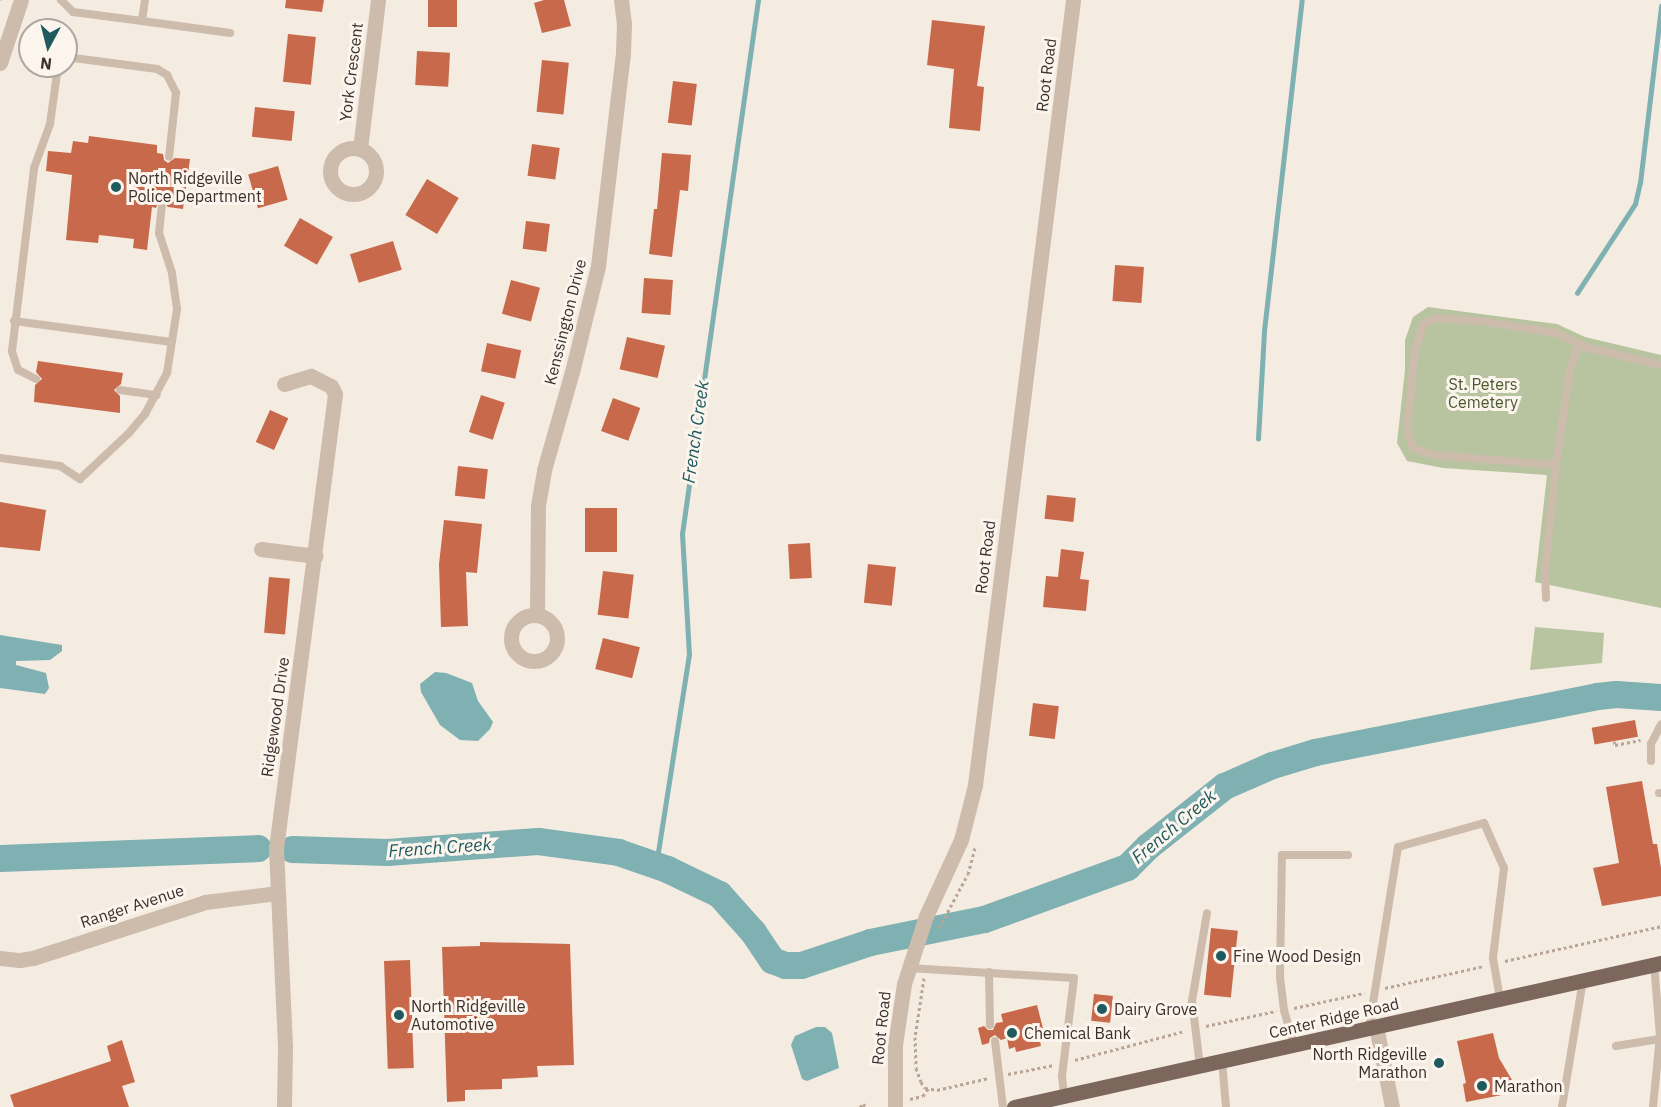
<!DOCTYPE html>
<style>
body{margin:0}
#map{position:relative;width:1661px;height:1107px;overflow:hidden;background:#f4ebe1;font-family:"IBM Plex Sans",sans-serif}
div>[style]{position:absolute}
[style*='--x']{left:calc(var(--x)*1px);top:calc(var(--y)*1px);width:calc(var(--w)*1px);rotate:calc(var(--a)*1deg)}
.green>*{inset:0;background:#b8c4a0}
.water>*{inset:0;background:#7fb0b2}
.stream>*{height:4.5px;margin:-2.25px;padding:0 2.25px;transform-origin:2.25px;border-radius:2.25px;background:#7fb0b2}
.river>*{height:27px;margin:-13.5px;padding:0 13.5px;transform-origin:13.5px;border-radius:13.5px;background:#7fb0b2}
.building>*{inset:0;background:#c8694b;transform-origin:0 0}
.path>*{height:3px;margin-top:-1.5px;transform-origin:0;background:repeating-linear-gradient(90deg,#b9a596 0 3px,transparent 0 6px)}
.service>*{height:8px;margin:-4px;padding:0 4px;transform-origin:4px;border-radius:4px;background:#cdbbac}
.minor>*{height:15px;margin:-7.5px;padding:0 7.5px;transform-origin:7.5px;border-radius:7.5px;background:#cdbbac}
.minor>.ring{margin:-7.5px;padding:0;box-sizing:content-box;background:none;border:15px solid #cdbbac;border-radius:50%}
.tertiary>*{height:15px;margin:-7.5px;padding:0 7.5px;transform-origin:7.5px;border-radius:7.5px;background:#cdbbac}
.primary>*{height:15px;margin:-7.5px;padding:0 7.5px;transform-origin:7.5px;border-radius:7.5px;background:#7d675c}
.dots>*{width:16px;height:16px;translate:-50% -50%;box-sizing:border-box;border:3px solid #fbf5ee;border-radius:50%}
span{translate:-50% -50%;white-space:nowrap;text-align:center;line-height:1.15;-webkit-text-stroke:6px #fbf5ee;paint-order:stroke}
.street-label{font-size:16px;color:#3b302b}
.poi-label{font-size:16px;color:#3b302b}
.left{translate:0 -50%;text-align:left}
.right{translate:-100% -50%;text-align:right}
.park-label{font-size:16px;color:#4a5a2e}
.water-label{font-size:18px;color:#1f5a5e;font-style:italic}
.north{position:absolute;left:18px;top:18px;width:60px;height:60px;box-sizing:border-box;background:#fbf5ee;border:2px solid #aea6a0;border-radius:50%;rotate:187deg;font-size:16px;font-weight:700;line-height:24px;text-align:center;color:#3b302b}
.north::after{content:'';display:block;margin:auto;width:21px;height:27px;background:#1f5a5e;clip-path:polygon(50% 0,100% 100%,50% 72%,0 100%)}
</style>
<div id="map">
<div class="green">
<i style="clip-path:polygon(1428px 307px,1557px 324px,1585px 337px,1661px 355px,1661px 608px,1535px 582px,1547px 475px,1443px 468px,1407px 461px,1397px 443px,1405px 370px,1405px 340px,1413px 317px)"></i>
<i style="clip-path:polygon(1535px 627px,1604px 633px,1602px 663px,1530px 670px)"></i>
</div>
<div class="water">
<i style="clip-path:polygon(0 635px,62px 645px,62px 651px,50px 660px,16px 661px,16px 665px,46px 673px,49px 688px,45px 694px,0 688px)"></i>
<i style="clip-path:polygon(435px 672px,446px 673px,472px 683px,478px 701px,493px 722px,490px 729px,478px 741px,460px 740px,440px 725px,421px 692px,420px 684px)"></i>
<i style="clip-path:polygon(816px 1027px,825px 1027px,832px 1033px,839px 1068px,807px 1081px,802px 1079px,791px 1045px,795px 1036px)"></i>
</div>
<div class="stream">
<i style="--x:1577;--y:293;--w:106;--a:-56.9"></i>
<i style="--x:1635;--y:204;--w:22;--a:-77"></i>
<i style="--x:1640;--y:183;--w:178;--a:-83.2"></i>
<i style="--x:1258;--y:439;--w:108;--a:-86.8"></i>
<i style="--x:1264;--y:331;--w:333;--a:-83.5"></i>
<i style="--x:656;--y:865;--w:213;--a:-81.1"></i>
<i style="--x:689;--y:655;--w:121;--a:-93.3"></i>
<i style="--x:682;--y:534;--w:539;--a:-81.9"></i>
</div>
<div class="river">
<i style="--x:292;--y:849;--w:95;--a:1.8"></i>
<i style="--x:387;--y:852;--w:151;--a:-4.2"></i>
<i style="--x:538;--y:841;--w:81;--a:7.8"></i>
<i style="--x:618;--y:852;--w:52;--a:19.1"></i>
<i style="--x:667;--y:869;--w:58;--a:25.7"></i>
<i style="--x:719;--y:894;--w:51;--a:48.2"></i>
<i style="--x:753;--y:932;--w:34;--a:56"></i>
<i style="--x:772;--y:960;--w:14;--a:21"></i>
<i style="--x:785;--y:965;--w:16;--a:0"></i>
<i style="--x:801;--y:965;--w:73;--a:-18.4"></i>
<i style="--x:870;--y:942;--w:116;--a:-11.4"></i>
<i style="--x:984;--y:919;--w:152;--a:-20"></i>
<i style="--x:1127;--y:867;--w:30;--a:-45"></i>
<i style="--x:1148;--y:846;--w:97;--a:-38.3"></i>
<i style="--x:1224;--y:786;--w:52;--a:-23.6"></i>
<i style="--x:1272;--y:765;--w:45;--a:-16.8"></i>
<i style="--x:1315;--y:752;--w:288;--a:-11.2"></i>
<i style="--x:1597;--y:696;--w:19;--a:-6"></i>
<i style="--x:1616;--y:694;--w:45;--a:3.8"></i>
<i style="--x:0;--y:858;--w:258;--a:-2.2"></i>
</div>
<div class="building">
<i style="clip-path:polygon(286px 0,324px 0,322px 12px,285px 8px)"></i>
<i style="left:428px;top:0;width:29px;height:27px"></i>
<i style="clip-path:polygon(544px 0,564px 0,571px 26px,542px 33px,534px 3px)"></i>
<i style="clip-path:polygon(932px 20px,985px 26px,977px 86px,984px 87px,980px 131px,949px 128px,954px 69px,927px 65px)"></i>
<i style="left:288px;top:34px;width:28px;height:48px;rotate:6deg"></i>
<i style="left:417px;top:51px;width:33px;height:34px;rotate:3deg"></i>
<i style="left:542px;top:60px;width:27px;height:52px;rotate:6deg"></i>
<i style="left:673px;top:81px;width:24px;height:42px;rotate:7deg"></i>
<i style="left:255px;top:107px;width:40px;height:30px;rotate:6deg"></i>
<i style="clip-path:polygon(89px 136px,157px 145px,157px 153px,163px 154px,164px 160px,168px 163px,175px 158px,190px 159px,183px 209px,168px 207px,162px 200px,158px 202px,156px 208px,152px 207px,147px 250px,133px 248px,134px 239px,99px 235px,98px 243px,66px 240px,72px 175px,46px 171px,48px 151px,71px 153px,73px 141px,88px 143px)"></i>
<i style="left:532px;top:144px;width:28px;height:32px;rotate:8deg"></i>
<i style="clip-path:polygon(662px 153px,691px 155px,688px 191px,680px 190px,672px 257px,649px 254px,654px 209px,657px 209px)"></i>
<i style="left:278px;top:166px;width:35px;height:31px;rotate:74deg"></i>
<i style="left:427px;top:179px;width:37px;height:42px;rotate:31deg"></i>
<i style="left:300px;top:218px;width:38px;height:32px;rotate:30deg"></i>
<i style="left:526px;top:221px;width:24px;height:28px;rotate:7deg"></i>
<i style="left:393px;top:241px;width:30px;height:45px;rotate:73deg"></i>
<i style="left:1115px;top:265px;width:29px;height:36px;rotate:4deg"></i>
<i style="left:644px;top:278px;width:29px;height:35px;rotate:4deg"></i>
<i style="left:511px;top:280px;width:30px;height:35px;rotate:15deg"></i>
<i style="left:627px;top:337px;width:39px;height:33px;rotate:13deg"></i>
<i style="left:487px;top:343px;width:35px;height:29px;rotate:12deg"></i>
<i style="clip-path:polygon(38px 361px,123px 373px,121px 384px,114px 390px,120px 396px,120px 413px,34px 402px,35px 385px,42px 379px,36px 372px)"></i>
<i style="left:481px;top:395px;width:25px;height:39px;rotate:18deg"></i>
<i style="left:613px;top:398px;width:29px;height:35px;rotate:20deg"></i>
<i style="left:270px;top:410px;width:20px;height:35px;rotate:24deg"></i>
<i style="left:458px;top:466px;width:30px;height:30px;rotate:6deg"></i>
<i style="left:1047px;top:495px;width:29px;height:24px;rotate:6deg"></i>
<i style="clip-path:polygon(0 502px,46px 510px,40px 551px,0 547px)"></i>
<i style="left:585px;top:508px;width:32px;height:44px"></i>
<i style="clip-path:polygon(444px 520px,482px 524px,477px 573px,466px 572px,468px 626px,441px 627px,439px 564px)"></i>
<i style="left:810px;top:543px;width:35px;height:22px;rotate:87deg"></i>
<i style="clip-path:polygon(1061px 549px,1084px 552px,1080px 579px,1089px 580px,1086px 611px,1043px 607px,1046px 576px,1058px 577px)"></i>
<i style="left:868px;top:564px;width:28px;height:39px;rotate:6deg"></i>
<i style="left:603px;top:571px;width:31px;height:44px;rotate:7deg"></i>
<i style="left:269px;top:577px;width:21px;height:56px;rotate:5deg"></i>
<i style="left:603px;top:638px;width:38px;height:32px;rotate:14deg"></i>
<i style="left:1033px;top:703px;width:26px;height:33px;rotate:7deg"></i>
<i style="left:1635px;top:720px;width:17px;height:44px;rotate:80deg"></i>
<i style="clip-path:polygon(1642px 781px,1653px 844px,1657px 844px,1661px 868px,1661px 896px,1602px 906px,1593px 868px,1619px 863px,1606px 787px)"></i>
<i style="left:1211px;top:928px;width:27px;height:67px;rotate:6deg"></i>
<i style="clip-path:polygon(480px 942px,570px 944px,574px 1065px,537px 1066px,538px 1077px,502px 1079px,502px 1089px,465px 1090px,465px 1101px,447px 1102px,442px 947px,480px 946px)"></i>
<i style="left:410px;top:960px;width:108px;height:26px;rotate:88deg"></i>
<i style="left:1094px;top:994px;width:19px;height:27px;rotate:6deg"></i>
<i style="clip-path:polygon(1037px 1005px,1046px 1040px,1040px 1041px,1041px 1046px,1016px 1052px,1015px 1047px,1009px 1049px,1007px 1038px,1001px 1040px,995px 1035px,990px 1038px,989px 1043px,982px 1045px,978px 1028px,984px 1026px,988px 1030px,993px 1030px,996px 1023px,1003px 1022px,1001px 1014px)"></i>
<i style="clip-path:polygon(1493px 1033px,1499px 1058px,1512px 1080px,1499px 1087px,1502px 1095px,1466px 1102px,1463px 1084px,1466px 1083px,1457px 1041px)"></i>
<i style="clip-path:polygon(122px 1040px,135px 1082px,122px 1086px,129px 1107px,14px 1107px,10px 1095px,111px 1061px,107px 1046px)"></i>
</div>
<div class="path">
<i style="--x:0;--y:1;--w:1;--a:-90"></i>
<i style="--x:1614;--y:741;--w:4;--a:76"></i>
<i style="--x:1615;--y:745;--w:26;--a:-11"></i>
<i style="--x:939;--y:928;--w:61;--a:-61.8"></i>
<i style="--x:968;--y:874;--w:27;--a:-75"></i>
<i style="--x:1505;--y:961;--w:160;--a:-12.6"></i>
<i style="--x:924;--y:978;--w:60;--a:98.7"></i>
<i style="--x:915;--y:1037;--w:31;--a:88"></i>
<i style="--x:916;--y:1068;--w:15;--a:70"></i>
<i style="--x:921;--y:1082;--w:7;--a:56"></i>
<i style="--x:925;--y:1088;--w:12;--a:9"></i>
<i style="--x:937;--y:1090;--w:53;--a:-13"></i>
<i style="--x:1385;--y:988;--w:101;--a:-12.5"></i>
<i style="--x:1294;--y:1008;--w:72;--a:-12.1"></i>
<i style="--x:1206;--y:1026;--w:72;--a:-12.1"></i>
<i style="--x:1075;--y:1060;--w:114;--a:-14.8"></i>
<i style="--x:1008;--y:1074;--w:47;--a:-11.1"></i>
<i style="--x:910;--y:1099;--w:13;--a:-13"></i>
<i style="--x:923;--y:1096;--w:9;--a:-54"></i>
<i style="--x:860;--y:1107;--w:4;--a:-45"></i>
<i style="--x:863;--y:1104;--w:5;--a:37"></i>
</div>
<div class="service">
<i style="--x:61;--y:0;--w:17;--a:45"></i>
<i style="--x:73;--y:12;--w:70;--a:7.4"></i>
<i style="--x:142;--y:21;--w:21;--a:-82"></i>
<i style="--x:142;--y:21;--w:89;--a:7.8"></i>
<i style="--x:66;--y:57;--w:92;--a:7.5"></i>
<i style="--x:157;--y:69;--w:12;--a:31"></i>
<i style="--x:167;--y:75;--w:20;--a:63"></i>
<i style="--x:176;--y:93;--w:64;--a:96.2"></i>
<i style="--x:14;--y:321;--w:159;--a:7.6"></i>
<i style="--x:36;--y:379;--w:20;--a:-153"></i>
<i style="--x:18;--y:370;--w:20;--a:-108"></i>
<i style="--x:12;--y:351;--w:184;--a:-83.1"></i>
<i style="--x:34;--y:168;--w:47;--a:-70"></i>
<i style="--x:50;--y:124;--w:59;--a:-82.1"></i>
<i style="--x:120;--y:390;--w:37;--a:8"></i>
<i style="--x:0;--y:458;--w:61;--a:7.6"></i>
<i style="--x:60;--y:466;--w:24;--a:33"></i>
<i style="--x:80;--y:479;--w:67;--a:-43.2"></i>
<i style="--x:129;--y:433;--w:25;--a:-50"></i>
<i style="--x:145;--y:414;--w:47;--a:-61.8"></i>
<i style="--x:167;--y:373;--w:65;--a:-81.1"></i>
<i style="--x:177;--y:309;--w:36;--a:-98"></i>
<i style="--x:172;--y:273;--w:42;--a:-108"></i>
<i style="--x:159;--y:233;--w:27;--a:-84"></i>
<i style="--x:1556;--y:465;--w:123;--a:-175.4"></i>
<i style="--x:1433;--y:455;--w:21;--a:-161"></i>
<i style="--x:1413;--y:448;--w:19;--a:-108"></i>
<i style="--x:1407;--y:430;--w:79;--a:-84.2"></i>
<i style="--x:1415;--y:351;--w:28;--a:-73"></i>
<i style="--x:1423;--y:324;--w:13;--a:-27"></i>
<i style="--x:1435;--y:318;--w:45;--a:3.8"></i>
<i style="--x:1480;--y:321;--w:77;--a:9"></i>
<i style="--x:1556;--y:333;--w:35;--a:25"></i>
<i style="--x:1588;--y:348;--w:75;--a:13.1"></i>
<i style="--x:1546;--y:598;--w:26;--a:-92"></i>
<i style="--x:1545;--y:572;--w:108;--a:-84.1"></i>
<i style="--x:1556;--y:465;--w:91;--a:-81.8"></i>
<i style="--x:1569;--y:375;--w:33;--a:-74"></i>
<i style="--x:1651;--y:761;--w:17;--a:-90"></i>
<i style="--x:1651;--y:744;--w:22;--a:-63"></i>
<i style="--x:1659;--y:793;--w:2;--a:0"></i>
<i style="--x:909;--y:968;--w:165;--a:3.5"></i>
<i style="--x:1074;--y:978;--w:99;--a:97"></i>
<i style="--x:1062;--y:1076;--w:19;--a:84"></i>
<i style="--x:989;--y:972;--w:53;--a:88.9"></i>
<i style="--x:1369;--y:1028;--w:183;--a:-80.9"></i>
<i style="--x:1398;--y:847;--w:89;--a:-15.6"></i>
<i style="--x:1484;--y:823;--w:49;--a:66"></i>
<i style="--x:1504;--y:868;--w:91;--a:97"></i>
<i style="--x:1493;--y:958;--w:42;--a:80.3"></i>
<i style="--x:995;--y:1041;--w:66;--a:83.1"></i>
<i style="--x:1294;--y:1045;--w:36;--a:-106"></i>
<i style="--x:1284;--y:1010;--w:33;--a:-97"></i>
<i style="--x:1280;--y:977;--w:122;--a:-89.1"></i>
<i style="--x:1282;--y:855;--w:66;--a:0"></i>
<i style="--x:1616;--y:1046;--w:44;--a:-9.2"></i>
<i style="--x:1222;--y:1061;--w:46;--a:85"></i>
<i style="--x:1200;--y:1066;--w:65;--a:-97"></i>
<i style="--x:1192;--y:1001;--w:89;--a:-80.3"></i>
<i style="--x:1562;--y:1107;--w:129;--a:-80.6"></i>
<i style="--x:1653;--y:1107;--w:71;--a:-84.4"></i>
<i style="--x:1660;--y:1036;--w:71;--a:-94.8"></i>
</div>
<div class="minor">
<i style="--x:0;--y:63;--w:66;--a:-71.6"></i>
<i class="ring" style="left:330px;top:148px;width:31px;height:31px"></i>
<i style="--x:360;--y:149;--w:150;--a:-83.1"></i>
<i style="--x:284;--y:384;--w:28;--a:-17"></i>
<i style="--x:311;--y:376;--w:22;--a:27"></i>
<i style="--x:331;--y:386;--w:9;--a:63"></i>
<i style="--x:335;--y:394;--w:458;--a:97.4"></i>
<i style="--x:276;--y:848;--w:200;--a:87.4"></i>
<i style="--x:285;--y:1048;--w:59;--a:91"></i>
<i style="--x:261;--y:549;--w:55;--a:7.3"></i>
<i class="ring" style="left:511px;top:615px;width:31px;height:31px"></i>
<i style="--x:537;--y:615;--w:110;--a:-89.5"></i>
<i style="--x:538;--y:505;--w:36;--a:-80"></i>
<i style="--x:544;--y:470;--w:102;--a:-74.1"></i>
<i style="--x:572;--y:372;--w:109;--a:-76.2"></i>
<i style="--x:598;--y:266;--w:214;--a:-83.3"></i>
<i style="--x:623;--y:53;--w:29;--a:-88"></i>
<i style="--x:624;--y:24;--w:24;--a:-97"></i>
<i style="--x:0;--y:958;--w:20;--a:6"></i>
<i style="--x:20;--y:960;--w:13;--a:-9"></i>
<i style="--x:33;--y:958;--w:181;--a:-18"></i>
<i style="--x:205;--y:902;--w:73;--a:-7.1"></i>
<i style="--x:1376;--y:1026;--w:83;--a:78.8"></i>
</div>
<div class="tertiary">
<i style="--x:895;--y:1107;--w:62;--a:-90"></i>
<i style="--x:895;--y:1045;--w:62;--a:-81.6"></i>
<i style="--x:904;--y:984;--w:71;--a:-72.1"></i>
<i style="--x:926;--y:916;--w:84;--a:-65.3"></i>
<i style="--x:961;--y:840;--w:57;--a:-75.7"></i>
<i style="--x:975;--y:785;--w:791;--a:-82.88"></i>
</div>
<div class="primary">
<i style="--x:1014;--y:1107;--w:663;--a:-12.55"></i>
</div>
<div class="dots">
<i style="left:116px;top:187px;background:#1f5a5e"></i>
<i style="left:1221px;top:956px;background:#1f5a5e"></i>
<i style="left:1102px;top:1009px;background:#1f5a5e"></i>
<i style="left:399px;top:1015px;background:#1f5a5e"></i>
<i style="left:1012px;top:1033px;background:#1f5a5e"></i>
<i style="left:1439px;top:1063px;background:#1f5a5e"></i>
<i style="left:1482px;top:1086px;background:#1f5a5e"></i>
</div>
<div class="street-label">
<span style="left:351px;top:72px;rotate:-83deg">York Crescent</span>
<span style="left:1046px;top:75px;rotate:-83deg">Root Road</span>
<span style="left:565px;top:322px;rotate:-76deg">Kenssington Drive</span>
<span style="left:985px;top:557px;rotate:-83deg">Root Road</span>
<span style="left:275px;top:717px;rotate:-82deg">Ridgewood Drive</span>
<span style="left:132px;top:906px;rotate:-18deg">Ranger Avenue</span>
<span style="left:1334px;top:1018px;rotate:-13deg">Center Ridge Road</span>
<span style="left:881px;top:1028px;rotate:-84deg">Root Road</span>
</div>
<div class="poi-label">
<span class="left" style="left:128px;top:187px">North Ridgeville<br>Police Department</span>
<span class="left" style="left:1233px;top:956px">Fine Wood Design</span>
<span class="left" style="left:411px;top:1015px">North Ridgeville<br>Automotive</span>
<span class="left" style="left:1114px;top:1009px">Dairy Grove</span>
<span class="left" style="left:1024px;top:1033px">Chemical Bank</span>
<span class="right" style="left:1427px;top:1063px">North Ridgeville<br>Marathon</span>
<span class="left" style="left:1494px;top:1086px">Marathon</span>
</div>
<div class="park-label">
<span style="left:1483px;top:393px">St. Peters<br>Cemetery</span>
</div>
<div class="water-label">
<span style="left:696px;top:432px;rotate:-82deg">French Creek</span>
<span style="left:1174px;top:827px;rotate:-40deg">French Creek</span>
<span style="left:440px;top:848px;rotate:-4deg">French Creek</span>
</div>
<div class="north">N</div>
</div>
